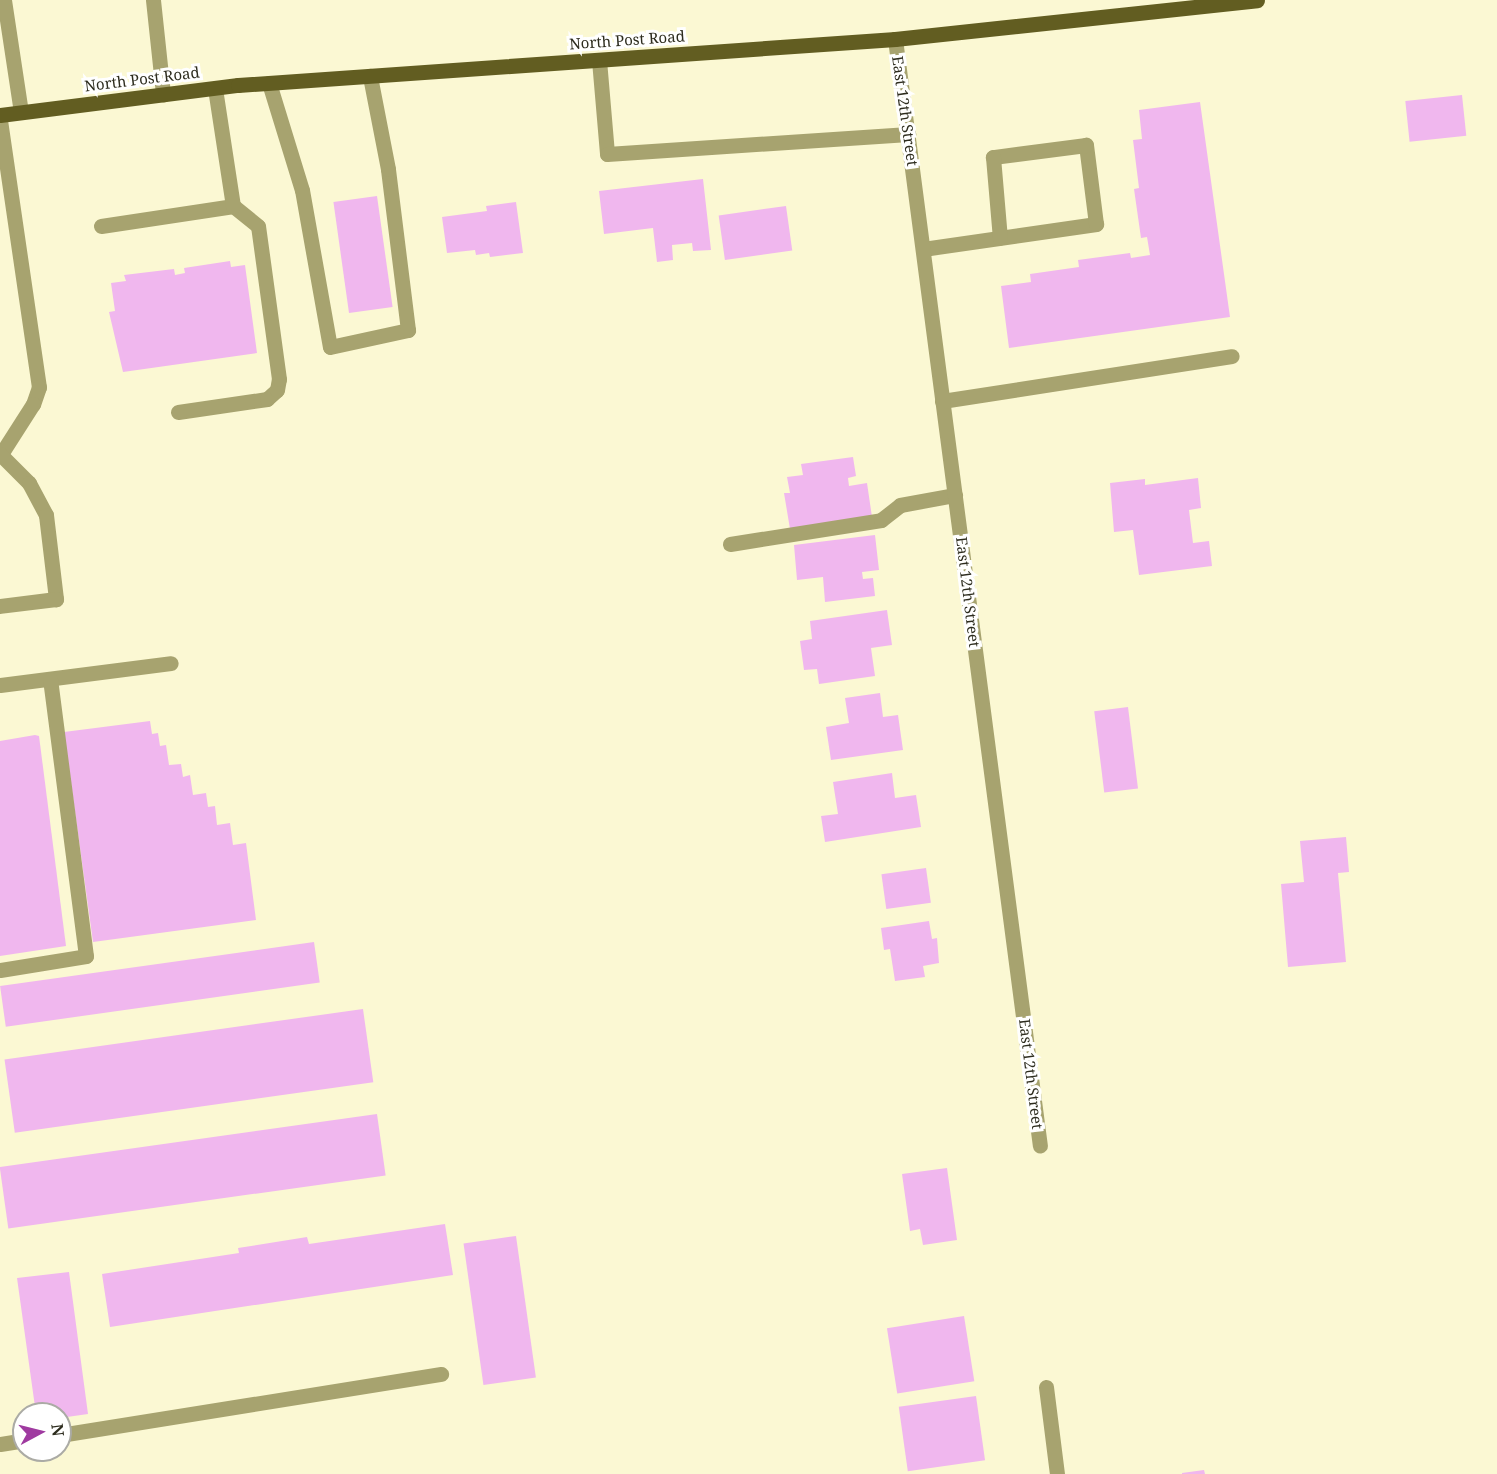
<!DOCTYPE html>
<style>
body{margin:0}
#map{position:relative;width:1497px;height:1474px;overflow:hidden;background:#fbf8d3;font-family:"Noto Serif",serif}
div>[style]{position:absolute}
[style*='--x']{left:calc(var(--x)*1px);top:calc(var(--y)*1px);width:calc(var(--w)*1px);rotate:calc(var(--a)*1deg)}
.building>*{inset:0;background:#f0b7ee;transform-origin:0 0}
.service>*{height:15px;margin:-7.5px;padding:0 7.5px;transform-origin:7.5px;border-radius:7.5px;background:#a7a36f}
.minor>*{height:15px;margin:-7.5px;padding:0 7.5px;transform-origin:7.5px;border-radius:7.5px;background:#a7a36f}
.primary>*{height:15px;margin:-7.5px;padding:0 7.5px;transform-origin:7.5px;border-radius:7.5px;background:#625d21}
span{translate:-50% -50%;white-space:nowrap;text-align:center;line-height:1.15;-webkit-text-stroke:6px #fff;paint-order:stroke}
.street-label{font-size:15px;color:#2d2c1e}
.north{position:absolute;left:12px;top:1402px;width:60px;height:60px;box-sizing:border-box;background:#fff;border:2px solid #ababa5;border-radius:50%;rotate:83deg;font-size:16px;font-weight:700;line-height:24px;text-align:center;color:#2d2c1e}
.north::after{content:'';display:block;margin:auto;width:21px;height:27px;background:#9f3aa0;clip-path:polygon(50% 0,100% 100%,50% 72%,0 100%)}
</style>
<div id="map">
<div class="building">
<i style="left:1462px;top:95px;width:41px;height:57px;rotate:84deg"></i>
<i style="clip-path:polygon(1200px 102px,1230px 317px,1009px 348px,1001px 286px,1031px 282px,1030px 274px,1079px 267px,1078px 260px,1130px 253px,1131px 258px,1150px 255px,1147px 237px,1141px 238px,1134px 189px,1139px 188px,1133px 140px,1142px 139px,1139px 110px)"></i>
<i style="clip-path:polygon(703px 179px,711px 250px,693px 251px,692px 243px,672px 245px,673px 260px,657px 262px,653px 228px,604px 234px,599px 191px)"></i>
<i style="left:377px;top:196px;width:112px;height:44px;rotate:82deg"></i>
<i style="clip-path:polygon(516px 202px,523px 253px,490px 257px,489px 253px,476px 255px,475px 250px,447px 253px,442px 217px,487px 211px,486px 206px)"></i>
<i style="left:786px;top:206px;width:45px;height:68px;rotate:82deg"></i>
<i style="clip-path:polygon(230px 261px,231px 267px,245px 265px,257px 353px,123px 372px,109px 312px,115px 311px,111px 283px,126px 281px,124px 275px,174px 269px,175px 275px,185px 273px,184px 268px)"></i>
<i style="clip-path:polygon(853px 457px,856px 476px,848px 478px,849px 486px,867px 483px,872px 517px,790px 529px,784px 493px,790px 493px,787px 477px,803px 475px,801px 464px)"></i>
<i style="clip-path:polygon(1198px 478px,1201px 508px,1189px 510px,1193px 543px,1209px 541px,1212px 566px,1139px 575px,1133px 530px,1114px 532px,1110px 483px,1145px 479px,1145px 485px)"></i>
<i style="clip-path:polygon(875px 535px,879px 570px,862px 572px,863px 579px,873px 578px,875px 596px,825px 602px,823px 577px,797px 580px,794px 545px)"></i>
<i style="clip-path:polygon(887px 610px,892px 645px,871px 648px,875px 676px,819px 684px,817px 669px,804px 670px,800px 641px,812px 639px,810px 621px)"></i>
<i style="clip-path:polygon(880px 693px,883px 717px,898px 715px,903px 750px,831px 760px,826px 727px,849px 723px,845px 698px)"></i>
<i style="left:1128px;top:707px;width:82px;height:34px;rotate:83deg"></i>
<i style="clip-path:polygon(150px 721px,152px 734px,158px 733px,160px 746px,166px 745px,169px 765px,181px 764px,183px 777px,190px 775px,193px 795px,206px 793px,208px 807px,215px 806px,217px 825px,230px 823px,233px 845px,246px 843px,256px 920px,93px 942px,64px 732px)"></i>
<i style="clip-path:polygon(35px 735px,39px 736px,66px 946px,0 956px,0 741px)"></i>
<i style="clip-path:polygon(892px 773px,895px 798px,916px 795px,921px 827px,825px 842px,821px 816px,838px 814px,833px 782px)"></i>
<i style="clip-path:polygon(1346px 837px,1349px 872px,1338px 873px,1346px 962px,1288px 967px,1281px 884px,1304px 882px,1300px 841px)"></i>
<i style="left:926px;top:868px;width:35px;height:45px;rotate:82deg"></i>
<i style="clip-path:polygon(929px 921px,932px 939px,937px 938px,939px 963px,923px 966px,925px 977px,895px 981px,890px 949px,884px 950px,881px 928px)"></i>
<i style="left:314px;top:942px;width:41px;height:317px;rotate:82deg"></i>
<i style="left:363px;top:1009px;width:74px;height:362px;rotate:82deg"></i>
<i style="left:377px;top:1114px;width:62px;height:381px;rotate:82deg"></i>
<i style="clip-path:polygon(947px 1168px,957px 1240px,923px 1245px,920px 1229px,910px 1231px,902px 1174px)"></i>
<i style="clip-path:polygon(445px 1224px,453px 1275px,110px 1327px,102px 1274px,239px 1253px,238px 1248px,307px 1237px,309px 1244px)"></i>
<i style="left:516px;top:1236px;width:143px;height:53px;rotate:82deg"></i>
<i style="clip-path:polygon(69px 1272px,88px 1414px,60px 1418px,60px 1414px,36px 1414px,17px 1278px)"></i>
<i style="left:964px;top:1316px;width:66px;height:78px;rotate:81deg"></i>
<i style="left:976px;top:1396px;width:65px;height:78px;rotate:82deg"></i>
<i style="clip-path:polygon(1204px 1470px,1205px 1474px,1182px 1474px,1182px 1473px)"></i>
</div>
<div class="service">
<i style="--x:4;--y:0;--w:113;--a:81.4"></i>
<i style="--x:153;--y:0;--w:95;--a:83.9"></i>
<i style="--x:599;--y:60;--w:94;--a:85.1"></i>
<i style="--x:607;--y:154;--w:302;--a:-3.8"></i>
<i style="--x:269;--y:83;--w:112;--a:72.9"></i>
<i style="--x:302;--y:190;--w:159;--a:79.9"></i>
<i style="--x:330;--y:347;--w:80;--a:-12.3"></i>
<i style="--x:408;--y:330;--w:162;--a:-97.1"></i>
<i style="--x:388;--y:169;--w:95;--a:-101"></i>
<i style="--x:0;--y:120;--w:270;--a:81.7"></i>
<i style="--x:39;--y:387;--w:18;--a:109"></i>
<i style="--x:33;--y:404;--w:59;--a:122.6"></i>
<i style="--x:101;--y:226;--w:134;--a:-8.6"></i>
<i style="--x:923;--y:249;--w:175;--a:-8.2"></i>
<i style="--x:1096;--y:224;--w:80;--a:-97.2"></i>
<i style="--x:1086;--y:145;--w:94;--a:172.6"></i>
<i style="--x:993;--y:157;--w:81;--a:85.1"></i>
<i style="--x:942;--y:401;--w:293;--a:-8.8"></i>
<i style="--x:178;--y:412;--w:90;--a:-8.3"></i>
<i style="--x:267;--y:399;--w:13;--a:-42"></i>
<i style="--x:277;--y:390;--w:11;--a:-80"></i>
<i style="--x:279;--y:379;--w:154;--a:-97.8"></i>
<i style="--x:258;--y:226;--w:32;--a:-141"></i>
<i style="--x:233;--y:206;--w:119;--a:-98.7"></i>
<i style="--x:0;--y:454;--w:41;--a:45"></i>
<i style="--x:29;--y:483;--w:36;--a:62"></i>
<i style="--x:46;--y:515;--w:85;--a:83.2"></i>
<i style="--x:56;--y:599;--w:56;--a:172.9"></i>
<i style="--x:730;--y:544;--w:153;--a:-9"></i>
<i style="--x:881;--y:520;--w:24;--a:-38"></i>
<i style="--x:900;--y:505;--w:56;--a:-10.3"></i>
<i style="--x:0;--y:685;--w:172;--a:-7.3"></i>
<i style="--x:0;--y:970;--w:87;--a:-9.2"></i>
<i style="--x:86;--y:956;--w:279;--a:-97.4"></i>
<i style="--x:60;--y:1435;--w:386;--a:-9.1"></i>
<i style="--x:0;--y:1444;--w:24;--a:-9"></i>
</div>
<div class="minor">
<i style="--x:895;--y:39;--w:1116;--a:82.54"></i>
<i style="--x:1046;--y:1387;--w:88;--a:82.8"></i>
</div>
<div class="primary">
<i style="--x:0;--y:115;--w:240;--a:-7.2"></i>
<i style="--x:238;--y:85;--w:659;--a:-4.01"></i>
<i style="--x:895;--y:39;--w:364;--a:-6.1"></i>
</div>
<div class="street-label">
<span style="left:627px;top:40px;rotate:-4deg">North Post Road</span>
<span style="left:142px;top:79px;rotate:-7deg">North Post Road</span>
<span style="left:905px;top:111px;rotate:82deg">East 12th Street</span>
<span style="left:968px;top:592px;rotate:83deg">East 12th Street</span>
<span style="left:1031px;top:1074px;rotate:83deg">East 12th Street</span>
</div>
<div class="north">N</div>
</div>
